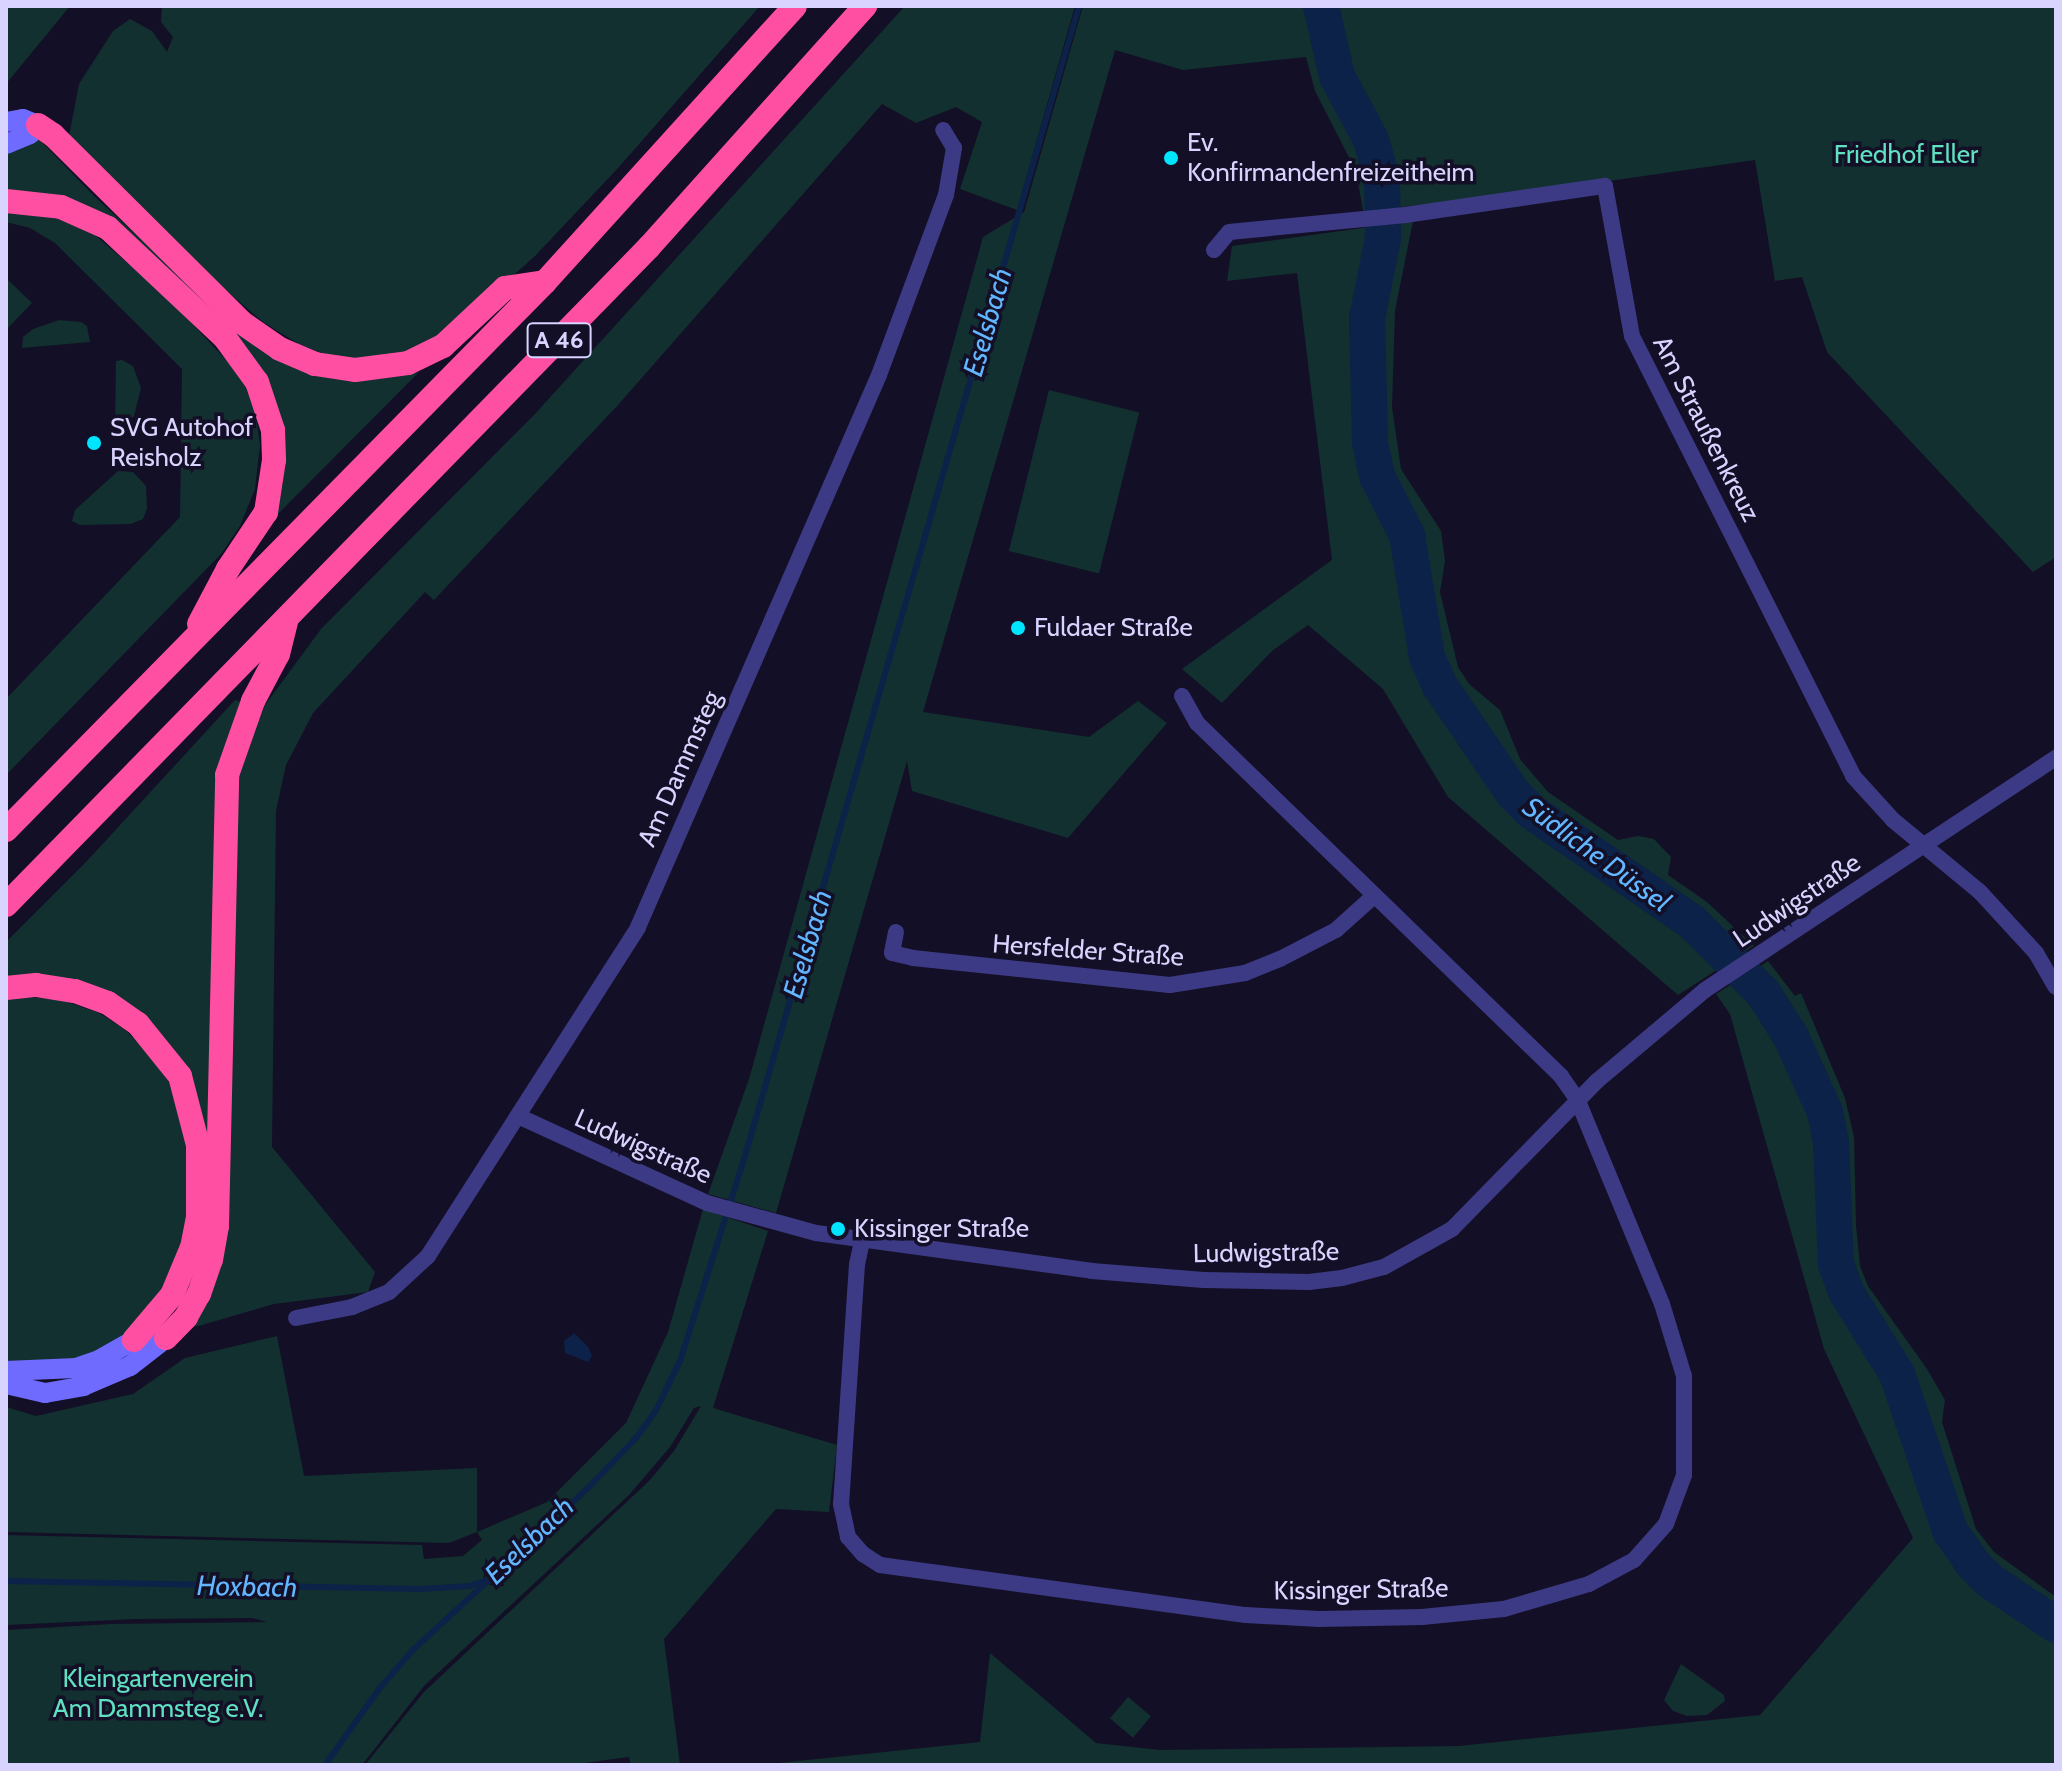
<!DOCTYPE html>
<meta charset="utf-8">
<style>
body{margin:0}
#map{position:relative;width:2062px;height:1771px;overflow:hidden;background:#130f26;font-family:Cabin,sans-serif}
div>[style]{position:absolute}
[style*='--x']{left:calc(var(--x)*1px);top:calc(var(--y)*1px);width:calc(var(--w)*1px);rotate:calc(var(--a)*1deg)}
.green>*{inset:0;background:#12302f;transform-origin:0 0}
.water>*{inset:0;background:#0c2248}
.stream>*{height:6px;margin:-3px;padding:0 3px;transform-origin:3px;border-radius:3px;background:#0c2248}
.river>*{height:36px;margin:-18px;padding:0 18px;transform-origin:18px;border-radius:18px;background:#0c2248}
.minor>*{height:16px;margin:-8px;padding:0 8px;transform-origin:8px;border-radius:8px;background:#3d3a85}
.secondary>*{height:20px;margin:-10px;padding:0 10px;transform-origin:10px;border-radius:10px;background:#6f6bff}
.motorway>*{height:24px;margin:-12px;padding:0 12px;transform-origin:12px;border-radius:12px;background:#ff4fa3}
.dots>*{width:22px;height:22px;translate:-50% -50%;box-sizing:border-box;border:4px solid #130f26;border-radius:50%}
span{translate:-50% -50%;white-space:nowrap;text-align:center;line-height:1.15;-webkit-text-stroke:7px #130f26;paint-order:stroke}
.shield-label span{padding:2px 6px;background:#130f26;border:2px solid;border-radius:6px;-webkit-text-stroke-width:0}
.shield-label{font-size:24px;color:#d9d4ff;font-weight:700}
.poi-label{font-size:26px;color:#d9d4ff}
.left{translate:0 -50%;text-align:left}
.park-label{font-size:26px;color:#5fe0c0}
.street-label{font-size:26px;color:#d9d4ff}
.water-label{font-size:28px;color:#62b6ff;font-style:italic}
.frame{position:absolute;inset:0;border:8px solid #d9d4ff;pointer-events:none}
</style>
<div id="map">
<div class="green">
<i style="clip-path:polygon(6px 6px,70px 6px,6px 84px)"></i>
<i style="clip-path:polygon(162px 6px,760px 6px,619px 167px,535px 256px,458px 325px,402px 354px,363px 360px,332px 357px,299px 344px,263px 322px,213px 279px,69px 136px,79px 84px,113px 31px,130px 19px,152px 31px,167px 52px,173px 37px,161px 22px)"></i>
<i style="clip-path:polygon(905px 6px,1075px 6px,1017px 210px,960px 189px,982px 122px,956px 107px,916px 123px,882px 104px,618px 405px,434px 600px,425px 592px,313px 713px,286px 765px,276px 811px,272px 1147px,375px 1272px,368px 1292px,274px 1304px,195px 1327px,220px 1264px,238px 774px,265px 705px,321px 629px,534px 415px)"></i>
<i style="clip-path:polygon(1083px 6px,2056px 6px,2056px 557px,2033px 572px,1827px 352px,1802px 277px,1775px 281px,1755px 160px,1519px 194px,1363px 211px,1356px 171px,1315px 91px,1306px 57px,1183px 70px,1115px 50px,923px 712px,1089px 737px,1138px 701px,1167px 723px,1068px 838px,912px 791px,907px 761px,776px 1213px,708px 1194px,749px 1079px,983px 237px,1024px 212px)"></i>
<i style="clip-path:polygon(35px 135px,94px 196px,236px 327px,368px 380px,419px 372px,274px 518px,283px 483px,279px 421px,130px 238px,6px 191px,6px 152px)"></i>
<i style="clip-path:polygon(6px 209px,68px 221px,95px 235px,170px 300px,241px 376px,255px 410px,260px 445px,255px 489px,240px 526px,222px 553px,6px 775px,6px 699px,180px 517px,182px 369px,55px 243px,30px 228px,6px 222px)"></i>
<i style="clip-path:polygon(1413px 221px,1395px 311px,1392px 407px,1401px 469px,1441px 531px,1445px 561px,1440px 592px,1458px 667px,1469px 684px,1500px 710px,1520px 759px,1548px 792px,1618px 840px,1638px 836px,1654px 839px,1671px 857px,1668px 875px,1707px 902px,1754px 946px,1678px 995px,1448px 797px,1383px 689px,1308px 625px,1272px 651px,1222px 703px,1182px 669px,1332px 560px,1297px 273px,1227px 281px,1232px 246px)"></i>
<i style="clip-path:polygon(6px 278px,32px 303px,6px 330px)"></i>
<i style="clip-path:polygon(59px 320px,81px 322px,87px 326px,90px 342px,22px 348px,23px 337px,33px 329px)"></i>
<i style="clip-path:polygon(122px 360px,133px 366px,141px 388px,134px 416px,118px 433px,115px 432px,116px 361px)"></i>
<i style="left:1049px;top:390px;width:93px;height:166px;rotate:14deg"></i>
<i style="clip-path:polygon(118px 471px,133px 472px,146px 486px,147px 509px,143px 519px,131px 524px,80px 525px,72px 521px,75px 510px)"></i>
<i style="clip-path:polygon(235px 700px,245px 703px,234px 735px,211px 1204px,205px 1162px,145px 1019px,6px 978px,6px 942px,87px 861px)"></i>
<i style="clip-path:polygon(1768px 961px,1795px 996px,1801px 993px,1845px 1098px,1854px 1137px,1856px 1225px,1860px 1266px,1868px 1286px,1927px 1369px,1945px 1400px,1942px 1422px,1976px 1529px,1994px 1552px,2056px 1597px,2056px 1765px,760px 1765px,980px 1742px,990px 1653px,1096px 1743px,1160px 1750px,1459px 1746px,1760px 1715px,1913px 1538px,1824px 1349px,1730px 1014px,1716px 994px)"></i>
<i style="clip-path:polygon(18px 996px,61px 1000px,99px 1013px,124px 1029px,152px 1056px,170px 1084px,187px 1149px,189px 1195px,185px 1235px,173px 1276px,132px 1329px,96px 1351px,61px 1363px,6px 1362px,6px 999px)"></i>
<i style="clip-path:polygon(703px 1209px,768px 1231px,713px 1408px,837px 1445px,829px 1512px,776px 1509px,664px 1639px,680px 1765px,631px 1765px,629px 1757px,569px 1765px,365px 1765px,424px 1692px,649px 1481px,674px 1451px,701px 1406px,694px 1408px,670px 1447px,629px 1495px,424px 1686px,362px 1765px,6px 1765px,6px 1630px,111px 1624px,267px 1622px,252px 1618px,136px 1619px,6px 1625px,6px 1535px,422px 1545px,424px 1559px,463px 1556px,482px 1540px,477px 1532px,449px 1543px,6px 1532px,6px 1407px,36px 1416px,133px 1394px,185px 1358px,277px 1336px,304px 1476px,477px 1468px,477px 1532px,547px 1502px,626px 1423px,668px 1332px)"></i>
<i style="clip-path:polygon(1681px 1664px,1724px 1695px,1725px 1701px,1707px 1715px,1687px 1716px,1673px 1711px,1664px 1700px)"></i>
<i style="left:1128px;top:1697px;width:30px;height:28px;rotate:40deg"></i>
</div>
<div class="water">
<i style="clip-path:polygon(574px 1333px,589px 1348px,592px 1356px,588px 1362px,565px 1353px,564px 1341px)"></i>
</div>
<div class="stream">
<i style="--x:6;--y:1581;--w:414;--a:1.1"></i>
<i style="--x:420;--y:1589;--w:49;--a:-3.5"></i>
<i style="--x:469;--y:1586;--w:16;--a:-18"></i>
<i style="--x:325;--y:1765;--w:93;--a:-54.6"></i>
<i style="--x:379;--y:1689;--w:52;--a:-48.9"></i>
<i style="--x:413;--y:1650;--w:240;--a:-42.8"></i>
<i style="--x:589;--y:1487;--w:68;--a:-46.2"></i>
<i style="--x:636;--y:1438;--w:34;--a:-54"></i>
<i style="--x:656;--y:1410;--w:55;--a:-63.9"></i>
<i style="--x:680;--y:1361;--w:205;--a:-72.4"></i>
<i style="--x:742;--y:1166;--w:1208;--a:-73.8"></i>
</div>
<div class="river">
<i style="--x:1321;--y:6;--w:72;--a:77.1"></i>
<i style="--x:1337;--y:76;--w:72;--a:62"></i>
<i style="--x:1371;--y:140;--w:41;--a:74.2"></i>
<i style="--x:1382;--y:179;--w:59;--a:89"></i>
<i style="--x:1383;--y:238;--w:82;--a:101.3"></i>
<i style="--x:1367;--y:318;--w:125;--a:88.6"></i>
<i style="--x:1370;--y:443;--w:34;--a:78"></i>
<i style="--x:1377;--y:476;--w:66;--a:63"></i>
<i style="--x:1407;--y:535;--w:124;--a:80.7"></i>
<i style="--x:1427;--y:657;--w:32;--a:66"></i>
<i style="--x:1440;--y:686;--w:130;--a:55.7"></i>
<i style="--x:1513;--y:793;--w:27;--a:45"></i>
<i style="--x:1532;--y:812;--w:194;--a:34.5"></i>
<i style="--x:1692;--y:922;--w:102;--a:45"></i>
<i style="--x:1764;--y:994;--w:51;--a:57.9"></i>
<i style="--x:1791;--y:1037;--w:82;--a:65.6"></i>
<i style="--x:1825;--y:1112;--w:31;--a:79"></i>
<i style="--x:1831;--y:1142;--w:122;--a:87.7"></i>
<i style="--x:1836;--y:1264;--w:30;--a:70"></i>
<i style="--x:1846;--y:1292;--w:97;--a:58.1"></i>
<i style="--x:1897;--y:1374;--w:166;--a:71.3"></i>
<i style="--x:1950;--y:1531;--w:39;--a:55"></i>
<i style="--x:1972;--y:1563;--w:25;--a:45"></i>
<i style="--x:1990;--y:1581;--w:79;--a:33.7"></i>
</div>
<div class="minor">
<i style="--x:1214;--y:250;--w:23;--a:-50"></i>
<i style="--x:1229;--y:232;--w:177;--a:-5.5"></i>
<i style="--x:1405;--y:215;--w:202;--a:-8.3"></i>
<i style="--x:1605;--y:186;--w:152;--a:79.8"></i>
<i style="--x:1632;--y:336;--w:492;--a:63.3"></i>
<i style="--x:1853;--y:776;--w:59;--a:47.7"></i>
<i style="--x:1893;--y:820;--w:113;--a:39.6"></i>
<i style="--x:1980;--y:892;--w:83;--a:47.4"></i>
<i style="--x:2036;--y:953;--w:39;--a:60"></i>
<i style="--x:896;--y:932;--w:21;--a:101"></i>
<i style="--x:892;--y:953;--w:22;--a:13"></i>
<i style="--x:913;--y:958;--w:258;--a:6"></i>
<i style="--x:1170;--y:985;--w:76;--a:-9.1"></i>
<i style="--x:1245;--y:973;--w:38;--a:-22"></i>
<i style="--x:1280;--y:959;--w:63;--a:-27.4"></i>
<i style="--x:1336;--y:930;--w:52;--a:-41.9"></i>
<i style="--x:518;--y:1116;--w:208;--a:24.7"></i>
<i style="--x:707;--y:1203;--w:113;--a:15.4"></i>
<i style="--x:816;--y:1233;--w:279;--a:7.8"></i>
<i style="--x:1092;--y:1271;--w:112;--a:4.6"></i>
<i style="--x:1204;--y:1280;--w:105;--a:1.1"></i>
<i style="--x:1309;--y:1282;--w:33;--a:-7"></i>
<i style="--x:1342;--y:1278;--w:43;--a:-14.7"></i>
<i style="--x:1384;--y:1267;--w:78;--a:-29.2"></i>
<i style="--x:1452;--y:1229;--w:207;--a:-45.6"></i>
<i style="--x:1597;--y:1081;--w:141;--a:-40.1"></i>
<i style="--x:1705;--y:990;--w:421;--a:-33.5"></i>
<i style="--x:862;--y:1241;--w:24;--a:102"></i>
<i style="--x:857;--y:1264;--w:241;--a:93.8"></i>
<i style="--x:841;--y:1504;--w:34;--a:78"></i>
<i style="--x:848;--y:1537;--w:23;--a:49"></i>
<i style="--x:863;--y:1554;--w:20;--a:33"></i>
<i style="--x:880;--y:1565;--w:369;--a:7.8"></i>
<i style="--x:1246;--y:1615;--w:73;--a:3.1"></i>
<i style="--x:1319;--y:1619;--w:103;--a:-1.1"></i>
<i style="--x:1422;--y:1617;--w:82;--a:-5.6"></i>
<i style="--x:1504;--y:1609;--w:89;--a:-16.4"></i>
<i style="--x:1589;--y:1584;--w:51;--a:-28.1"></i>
<i style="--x:1634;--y:1560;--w:48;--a:-48.4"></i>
<i style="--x:1666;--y:1524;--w:52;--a:-69.8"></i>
<i style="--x:1684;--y:1475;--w:99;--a:-90"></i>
<i style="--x:1684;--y:1376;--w:75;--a:-107"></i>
<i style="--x:1662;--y:1304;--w:222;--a:-112.5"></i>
<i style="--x:1577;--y:1099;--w:28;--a:-125"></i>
<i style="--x:1561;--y:1076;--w:507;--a:-135.88"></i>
<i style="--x:1197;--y:723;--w:31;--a:-119"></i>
<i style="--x:296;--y:1318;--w:57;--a:-11.1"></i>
<i style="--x:352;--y:1307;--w:40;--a:-22"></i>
<i style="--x:389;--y:1292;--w:53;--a:-42.7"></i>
<i style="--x:428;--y:1256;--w:390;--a:-57.4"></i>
<i style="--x:638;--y:927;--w:602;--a:-66.41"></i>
<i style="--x:879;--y:375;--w:192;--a:-69.6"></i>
<i style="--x:946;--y:195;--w:48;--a:-80.3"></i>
<i style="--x:954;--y:148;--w:21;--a:-121"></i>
</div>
<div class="secondary">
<i style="--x:6;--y:122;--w:17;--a:-10"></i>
<i style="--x:23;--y:119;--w:16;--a:22"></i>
<i style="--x:38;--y:125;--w:12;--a:132"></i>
<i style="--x:30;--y:134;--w:26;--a:157"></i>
<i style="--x:6;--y:1371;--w:70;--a:-2.5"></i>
<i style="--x:76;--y:1368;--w:24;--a:-19"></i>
<i style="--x:99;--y:1360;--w:40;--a:-29.7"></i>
<i style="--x:6;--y:1384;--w:40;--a:13"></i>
<i style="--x:45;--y:1393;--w:39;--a:-10"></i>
<i style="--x:83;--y:1386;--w:51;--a:-23.1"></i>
<i style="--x:130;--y:1366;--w:46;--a:-37.9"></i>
</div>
<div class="motorway">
<i style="--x:38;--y:125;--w:18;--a:34"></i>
<i style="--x:53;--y:135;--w:265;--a:44.8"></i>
<i style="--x:241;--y:322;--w:47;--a:34.7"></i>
<i style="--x:280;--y:349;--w:38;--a:23"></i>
<i style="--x:315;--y:364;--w:40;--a:8.5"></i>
<i style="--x:355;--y:370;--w:53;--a:-7.5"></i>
<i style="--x:408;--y:363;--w:39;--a:-26"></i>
<i style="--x:443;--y:346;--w:85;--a:-43.1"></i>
<i style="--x:505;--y:288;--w:40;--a:-8.5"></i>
<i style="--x:6;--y:201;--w:55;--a:6.2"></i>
<i style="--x:61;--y:207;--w:51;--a:24.1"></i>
<i style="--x:108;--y:228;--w:161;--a:43.2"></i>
<i style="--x:225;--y:338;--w:54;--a:54"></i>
<i style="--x:257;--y:382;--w:51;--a:71.6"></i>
<i style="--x:273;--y:430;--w:30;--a:88"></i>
<i style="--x:274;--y:460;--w:53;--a:98.7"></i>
<i style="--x:266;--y:512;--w:69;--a:123.7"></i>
<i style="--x:228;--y:569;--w:62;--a:117.8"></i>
<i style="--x:6;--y:830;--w:769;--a:-45.47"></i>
<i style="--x:545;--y:282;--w:372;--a:-47.8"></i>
<i style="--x:6;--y:905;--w:920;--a:-45.66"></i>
<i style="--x:649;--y:247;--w:324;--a:-48.1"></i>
<i style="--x:6;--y:988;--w:30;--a:-6"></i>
<i style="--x:36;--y:985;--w:39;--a:9"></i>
<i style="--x:75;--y:991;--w:35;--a:20"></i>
<i style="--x:108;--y:1003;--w:37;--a:35"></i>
<i style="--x:138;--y:1024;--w:67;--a:51.1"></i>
<i style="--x:180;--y:1076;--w:71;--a:75.4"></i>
<i style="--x:198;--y:1145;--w:72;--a:90"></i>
<i style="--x:198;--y:1217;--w:31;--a:101"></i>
<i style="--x:192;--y:1247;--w:52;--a:112.6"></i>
<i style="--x:172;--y:1295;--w:59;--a:130.2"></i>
<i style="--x:166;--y:1338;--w:29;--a:-46"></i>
<i style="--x:186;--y:1317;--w:26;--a:-61"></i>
<i style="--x:199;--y:1294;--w:36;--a:-71"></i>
<i style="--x:211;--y:1260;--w:35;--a:-80"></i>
<i style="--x:217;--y:1226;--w:451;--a:-88.7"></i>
<i style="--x:227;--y:775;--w:78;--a:-70.6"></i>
<i style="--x:253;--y:701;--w:53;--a:-62"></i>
<i style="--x:278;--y:654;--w:36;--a:-76"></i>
</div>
<div class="dots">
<i style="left:1171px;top:158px;background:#00e5ff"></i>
<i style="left:94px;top:443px;background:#00e5ff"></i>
<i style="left:1018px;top:628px;background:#00e5ff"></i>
<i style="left:838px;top:1229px;background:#00e5ff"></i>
</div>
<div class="shield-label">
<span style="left:559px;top:340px">A 46</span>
</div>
<div class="poi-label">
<span class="left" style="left:1187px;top:158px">Ev.<br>Konfirmandenfreizeitheim</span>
<span class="left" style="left:110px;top:443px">SVG Autohof<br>Reisholz</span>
<span class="left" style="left:1034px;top:628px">Fuldaer Straße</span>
<span class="left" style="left:854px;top:1229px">Kissinger Straße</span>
</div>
<div class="park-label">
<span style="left:1906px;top:155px">Friedhof Eller</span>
<span style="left:158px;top:1694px">Kleingartenverein<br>Am Dammsteg e.V.</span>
</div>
<div class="street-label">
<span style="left:1706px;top:429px;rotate:63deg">Am Straußenkreuz</span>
<span style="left:680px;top:769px;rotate:-66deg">Am Dammsteg</span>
<span style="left:1797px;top:901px;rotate:-34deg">Ludwigstraße</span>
<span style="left:1088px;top:951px;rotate:4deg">Hersfelder Straße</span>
<span style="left:643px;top:1147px;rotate:24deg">Ludwigstraße</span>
<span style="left:1266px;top:1253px;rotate:-1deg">Ludwigstraße</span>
<span style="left:1361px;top:1590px;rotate:-1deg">Kissinger Straße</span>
</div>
<div class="water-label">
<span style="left:987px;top:322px;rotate:-74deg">Eselsbach</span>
<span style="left:1597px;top:854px;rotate:36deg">Südliche Düssel</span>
<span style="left:807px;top:944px;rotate:-74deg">Eselsbach</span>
<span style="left:529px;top:1540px;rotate:-44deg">Eselsbach</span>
<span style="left:247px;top:1586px;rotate:1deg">Hoxbach</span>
</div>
<div class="frame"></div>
</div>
